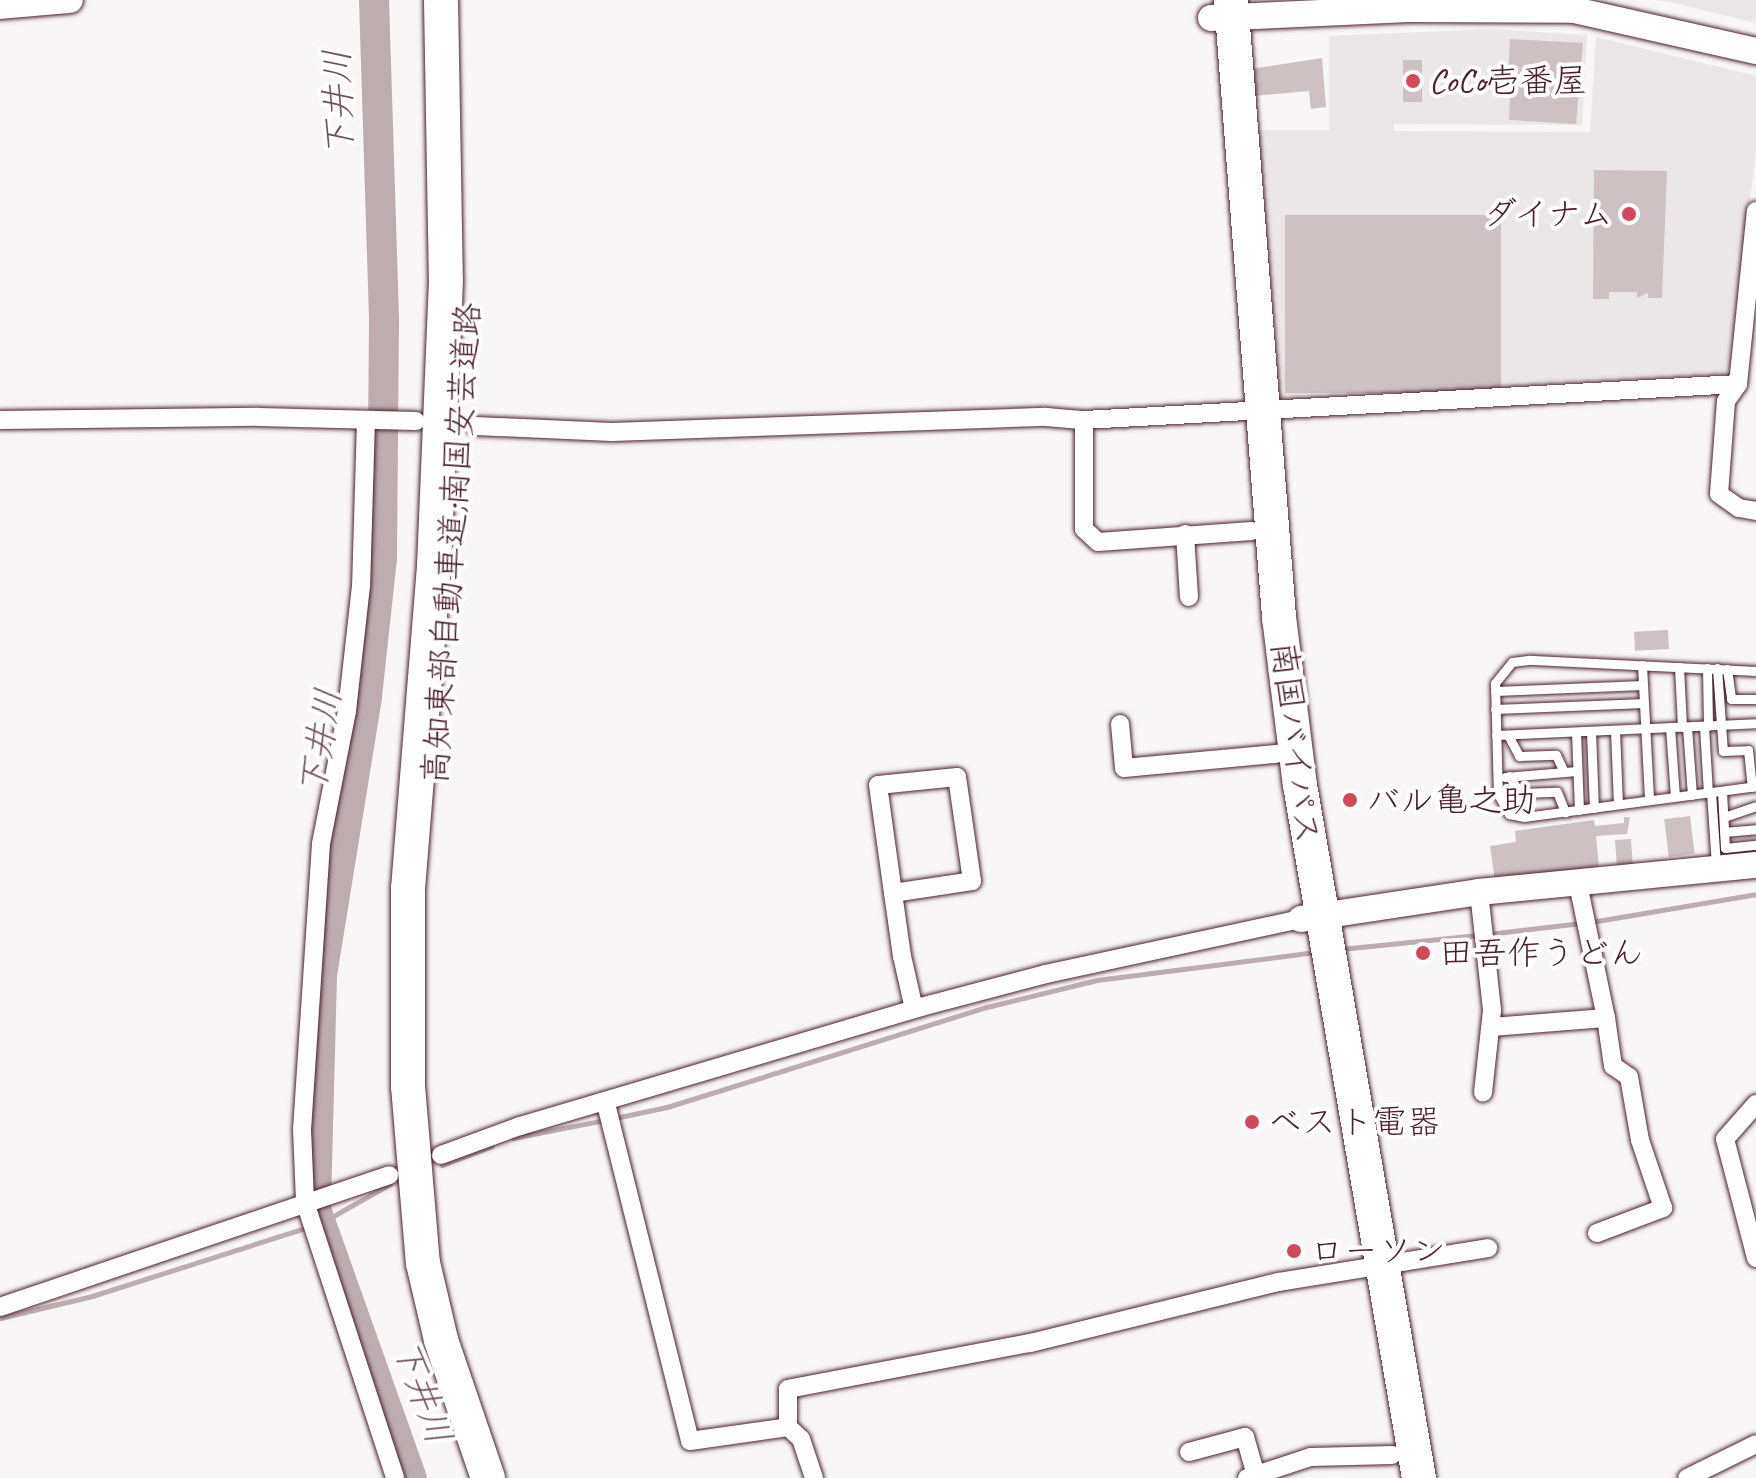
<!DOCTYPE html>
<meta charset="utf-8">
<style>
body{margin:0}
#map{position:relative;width:1756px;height:1478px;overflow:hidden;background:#f8f6f7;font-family:Caveat,"Klee One",sans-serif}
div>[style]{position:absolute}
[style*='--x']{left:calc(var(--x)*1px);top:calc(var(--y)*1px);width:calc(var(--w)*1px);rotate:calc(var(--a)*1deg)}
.built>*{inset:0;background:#ebe6e8}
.stream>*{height:5px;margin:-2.5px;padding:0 2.5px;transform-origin:2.5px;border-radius:2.5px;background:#bdadb0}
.river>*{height:30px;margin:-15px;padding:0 15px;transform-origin:15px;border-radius:15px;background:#bdadb0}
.building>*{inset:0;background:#cdc1c4;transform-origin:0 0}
.roads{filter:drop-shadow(0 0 2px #4a1f2b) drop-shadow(0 0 2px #4a1f2b)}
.lane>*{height:9px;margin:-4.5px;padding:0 4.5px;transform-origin:4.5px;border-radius:4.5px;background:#fff}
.street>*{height:18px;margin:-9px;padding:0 9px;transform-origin:9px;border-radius:9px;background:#fff}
.secondary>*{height:26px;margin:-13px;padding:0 13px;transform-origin:13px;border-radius:13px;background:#fff}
.highway>*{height:34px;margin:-17px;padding:0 17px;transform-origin:17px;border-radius:17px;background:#fff}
.dots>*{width:22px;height:22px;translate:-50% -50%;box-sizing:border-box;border:4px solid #fff;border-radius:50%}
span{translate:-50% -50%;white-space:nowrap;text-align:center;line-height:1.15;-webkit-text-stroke:8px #fff;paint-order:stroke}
.poi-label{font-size:34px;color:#4a1f2b}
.left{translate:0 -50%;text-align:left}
.right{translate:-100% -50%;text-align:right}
.street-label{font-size:34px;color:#4a1f2b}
.water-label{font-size:36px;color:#72515a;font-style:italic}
</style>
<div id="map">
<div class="built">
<i style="clip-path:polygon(1656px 0,1756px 0,1756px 23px,1670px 2px)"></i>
<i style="clip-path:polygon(1488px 29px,1587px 35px,1582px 125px,1394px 124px,1394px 131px,1590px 132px,1596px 37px,1756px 76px,1756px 153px,1728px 374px,1277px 399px,1254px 130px,1329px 130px,1329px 36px)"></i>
</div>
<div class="stream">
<i style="--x:1591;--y:922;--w:167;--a:-9.6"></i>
<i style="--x:1488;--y:934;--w:94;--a:-6.7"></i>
<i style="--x:1341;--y:949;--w:138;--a:-5.8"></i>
<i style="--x:615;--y:1118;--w:53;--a:-11.9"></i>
<i style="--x:667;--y:1107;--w:335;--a:-17.4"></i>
<i style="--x:987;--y:1007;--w:113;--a:-13.8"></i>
<i style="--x:1097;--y:980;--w:220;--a:-7.3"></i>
<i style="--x:513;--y:1138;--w:94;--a:-11.1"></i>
<i style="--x:442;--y:1165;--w:53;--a:-20.8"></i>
<i style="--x:0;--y:1318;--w:95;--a:-13.4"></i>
<i style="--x:92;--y:1296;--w:240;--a:-17.7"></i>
<i style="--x:321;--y:1223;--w:79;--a:-29.5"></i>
</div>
<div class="river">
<i style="--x:374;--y:0;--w:322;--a:88.2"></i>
<i style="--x:384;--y:322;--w:236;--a:90.5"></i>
<i style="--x:382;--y:558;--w:140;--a:96.2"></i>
<i style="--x:367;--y:697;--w:282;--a:99.2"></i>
<i style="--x:322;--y:975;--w:234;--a:91.5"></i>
<i style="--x:316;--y:1209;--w:286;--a:70.4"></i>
</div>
<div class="building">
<i style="clip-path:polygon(1510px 39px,1583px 43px,1576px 124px,1509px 120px,1510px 98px,1495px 97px,1496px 78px,1508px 78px)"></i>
<i style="clip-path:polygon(1322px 58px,1326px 107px,1311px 109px,1309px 91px,1253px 96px,1251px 69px)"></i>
<i style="left:1403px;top:60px;width:19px;height:42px"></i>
<i style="clip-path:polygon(1594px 170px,1667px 171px,1662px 298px,1648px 298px,1648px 293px,1637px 298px,1637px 292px,1609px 292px,1609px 299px,1593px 299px)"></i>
<i style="left:1285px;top:215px;width:216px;height:178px"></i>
<i style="left:1668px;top:630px;width:19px;height:34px;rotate:87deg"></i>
<i style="left:1690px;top:816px;width:38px;height:26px;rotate:83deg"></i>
<i style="clip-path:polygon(1624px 817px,1630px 817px,1627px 834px,1596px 836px,1599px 867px,1495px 881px,1490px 846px,1516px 842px,1515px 831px,1594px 820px,1595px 826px,1624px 823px)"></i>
<i style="left:1631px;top:839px;width:28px;height:16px;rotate:86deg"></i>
</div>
<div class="roads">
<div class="lane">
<i style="--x:1642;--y:665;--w:135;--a:87"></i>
<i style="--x:1679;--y:667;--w:60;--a:87.1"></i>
<i style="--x:1707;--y:668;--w:58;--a:89"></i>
<i style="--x:1717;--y:668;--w:83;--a:85.9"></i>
<i style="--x:1723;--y:751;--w:25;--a:-2"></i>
<i style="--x:1748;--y:750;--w:37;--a:84"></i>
<i style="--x:1727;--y:669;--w:30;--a:82"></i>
<i style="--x:1731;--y:699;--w:25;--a:0"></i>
<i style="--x:1756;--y:671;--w:228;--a:-177.2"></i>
<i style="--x:1528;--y:660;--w:16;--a:173"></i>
<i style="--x:1512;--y:662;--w:27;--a:129"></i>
<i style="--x:1495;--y:683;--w:111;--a:88.5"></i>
<i style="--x:1498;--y:794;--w:23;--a:61"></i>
<i style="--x:1509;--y:814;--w:15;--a:11"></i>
<i style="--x:1524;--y:817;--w:234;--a:-7.6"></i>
<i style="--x:1495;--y:691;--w:148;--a:-2.3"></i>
<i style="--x:1495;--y:709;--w:149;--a:-2.3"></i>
<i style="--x:1704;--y:726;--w:67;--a:86.6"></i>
<i style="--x:1670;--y:727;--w:70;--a:85.9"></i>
<i style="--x:1687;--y:727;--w:68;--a:85.8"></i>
<i style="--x:1615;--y:730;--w:74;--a:87.7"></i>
<i style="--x:1591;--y:731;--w:77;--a:87.8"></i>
<i style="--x:1576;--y:732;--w:78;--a:87.8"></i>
<i style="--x:1496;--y:735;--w:260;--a:-2.6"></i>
<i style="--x:1508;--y:735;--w:24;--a:62"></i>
<i style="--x:1519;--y:756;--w:37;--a:-2"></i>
<i style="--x:1556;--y:755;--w:19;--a:65"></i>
<i style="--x:1509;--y:776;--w:20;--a:57"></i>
<i style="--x:1520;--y:793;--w:37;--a:-2"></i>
<i style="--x:1557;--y:792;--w:22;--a:68"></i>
<i style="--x:1505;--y:777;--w:72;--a:-4.8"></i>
<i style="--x:1722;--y:791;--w:57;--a:87"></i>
<i style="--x:1725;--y:848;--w:31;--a:-6"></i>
<i style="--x:1711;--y:792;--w:73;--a:86.1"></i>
<i style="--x:1724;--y:817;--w:34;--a:-19"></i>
<i style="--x:1724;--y:832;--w:32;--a:-5"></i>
</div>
<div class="street">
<i style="--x:1738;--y:384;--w:21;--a:125"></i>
<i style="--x:1726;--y:401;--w:93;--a:94.3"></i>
<i style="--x:1719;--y:494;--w:24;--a:35"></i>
<i style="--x:1739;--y:508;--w:17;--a:10"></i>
<i style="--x:0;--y:420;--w:259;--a:-0.7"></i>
<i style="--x:259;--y:417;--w:157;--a:1.5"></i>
<i style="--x:366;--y:420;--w:166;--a:91.7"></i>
<i style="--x:361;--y:586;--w:126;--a:96.4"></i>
<i style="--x:347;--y:711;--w:136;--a:101.1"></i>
<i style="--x:321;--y:844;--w:286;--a:93.8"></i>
<i style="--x:302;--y:1129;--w:73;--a:87.6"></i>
<i style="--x:305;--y:1202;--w:290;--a:71.9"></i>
<i style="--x:1084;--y:420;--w:109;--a:90"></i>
<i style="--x:1084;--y:529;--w:19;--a:43"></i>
<i style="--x:1098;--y:542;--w:154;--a:-4.1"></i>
<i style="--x:475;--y:426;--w:137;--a:2.5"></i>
<i style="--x:612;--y:432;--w:434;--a:-2"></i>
<i style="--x:1046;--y:417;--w:38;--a:5"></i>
<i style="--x:1084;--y:420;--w:655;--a:-3.15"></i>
<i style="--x:1738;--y:384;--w:174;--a:-84.1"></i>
<i style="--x:1185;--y:534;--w:63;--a:86.4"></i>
<i style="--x:1120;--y:724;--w:44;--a:84.8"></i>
<i style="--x:1124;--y:768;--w:153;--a:-5.3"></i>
<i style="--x:1479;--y:892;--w:119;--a:83.7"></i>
<i style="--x:1492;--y:1010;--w:83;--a:96.2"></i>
<i style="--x:893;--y:893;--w:80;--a:-8.6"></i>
<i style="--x:972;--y:881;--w:105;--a:-98.2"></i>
<i style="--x:957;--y:777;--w:79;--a:174.2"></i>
<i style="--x:878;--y:785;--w:109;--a:82.1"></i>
<i style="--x:893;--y:893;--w:64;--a:81.9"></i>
<i style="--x:902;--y:956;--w:54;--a:77.2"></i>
<i style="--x:1491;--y:1027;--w:115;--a:-4.5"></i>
<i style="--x:1606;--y:1018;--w:137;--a:-101.8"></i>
<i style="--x:606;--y:1104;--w:347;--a:76"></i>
<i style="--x:690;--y:1441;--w:99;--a:-8.1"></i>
<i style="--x:1756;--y:1104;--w:47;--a:131.5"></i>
<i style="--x:1725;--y:1139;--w:123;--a:75.4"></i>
<i style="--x:441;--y:1155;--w:84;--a:-20.2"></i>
<i style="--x:520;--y:1126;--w:418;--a:-16.5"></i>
<i style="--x:921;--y:1007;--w:129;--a:-14.8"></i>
<i style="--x:1046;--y:974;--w:261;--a:-12.2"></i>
<i style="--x:1597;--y:1233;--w:71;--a:-20.7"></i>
<i style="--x:1663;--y:1208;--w:72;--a:-108.7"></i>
<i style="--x:1640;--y:1140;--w:64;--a:-99.9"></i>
<i style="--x:1629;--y:1077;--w:19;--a:-145"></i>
<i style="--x:1613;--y:1066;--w:49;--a:-98.3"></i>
<i style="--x:0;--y:1307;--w:411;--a:-18.7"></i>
<i style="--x:1189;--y:1452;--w:58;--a:-15"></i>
<i style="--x:1245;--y:1437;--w:40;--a:74"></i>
<i style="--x:814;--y:1478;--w:41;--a:-108.4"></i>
<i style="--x:801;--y:1439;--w:18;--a:-137"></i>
<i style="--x:788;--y:1427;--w:38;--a:-90"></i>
<i style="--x:788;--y:1389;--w:246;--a:-10.8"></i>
<i style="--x:1030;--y:1343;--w:256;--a:-13.8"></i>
<i style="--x:1279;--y:1282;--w:212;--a:-9.2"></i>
<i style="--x:1247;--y:1478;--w:67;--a:-18.2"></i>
<i style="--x:1311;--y:1457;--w:81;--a:-1.4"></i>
<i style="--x:1687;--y:1478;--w:77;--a:-26.2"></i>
</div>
<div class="secondary">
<i style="--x:0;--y:6;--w:70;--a:-4.9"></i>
<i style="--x:1211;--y:18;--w:198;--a:-2.6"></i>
<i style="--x:1409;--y:9;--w:165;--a:0.3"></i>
<i style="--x:1574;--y:10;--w:187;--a:12.7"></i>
<i style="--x:1301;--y:919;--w:180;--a:-8.6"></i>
<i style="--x:1479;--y:892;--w:278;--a:-5.6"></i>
</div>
<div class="highway">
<i style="--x:441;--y:0;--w:280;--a:89"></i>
<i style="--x:446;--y:280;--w:286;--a:92.4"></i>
<i style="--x:434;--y:566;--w:323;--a:94.6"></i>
<i style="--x:408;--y:888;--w:198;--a:90"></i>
<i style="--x:408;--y:1086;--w:178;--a:85.2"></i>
<i style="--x:423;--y:1263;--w:79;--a:76.8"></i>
<i style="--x:441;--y:1340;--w:146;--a:71.2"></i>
<i style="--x:1231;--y:0;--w:619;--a:85.55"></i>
<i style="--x:1279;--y:617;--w:169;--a:82.9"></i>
<i style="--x:1300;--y:785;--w:703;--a:80.26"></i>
</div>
</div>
<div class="dots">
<i style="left:1413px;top:81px;background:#d1495b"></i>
<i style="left:1629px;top:214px;background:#d1495b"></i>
<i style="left:1350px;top:800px;background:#d1495b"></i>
<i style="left:1423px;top:953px;background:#d1495b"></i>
<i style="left:1252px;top:1122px;background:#d1495b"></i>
<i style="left:1294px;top:1251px;background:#d1495b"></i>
</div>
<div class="poi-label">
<span class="left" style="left:1429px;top:81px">CoCo壱番屋</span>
<span class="right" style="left:1613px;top:214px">ダイナム</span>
<span class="left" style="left:1366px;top:800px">バル亀之助</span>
<span class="left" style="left:1439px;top:953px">田吾作うどん</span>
<span class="left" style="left:1268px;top:1122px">ベスト電器</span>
<span class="left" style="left:1310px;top:1251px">ローソン</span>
</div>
<div class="street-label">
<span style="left:451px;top:543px;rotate:-86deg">高知東部自動車道;南国安芸道路</span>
<span style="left:1296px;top:743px;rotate:83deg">南国バイパス</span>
</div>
<div class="water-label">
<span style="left:339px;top:103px;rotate:-92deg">下井川</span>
<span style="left:321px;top:742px;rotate:-81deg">下井川</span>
<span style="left:422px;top:1392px;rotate:70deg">下井川</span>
</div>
</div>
